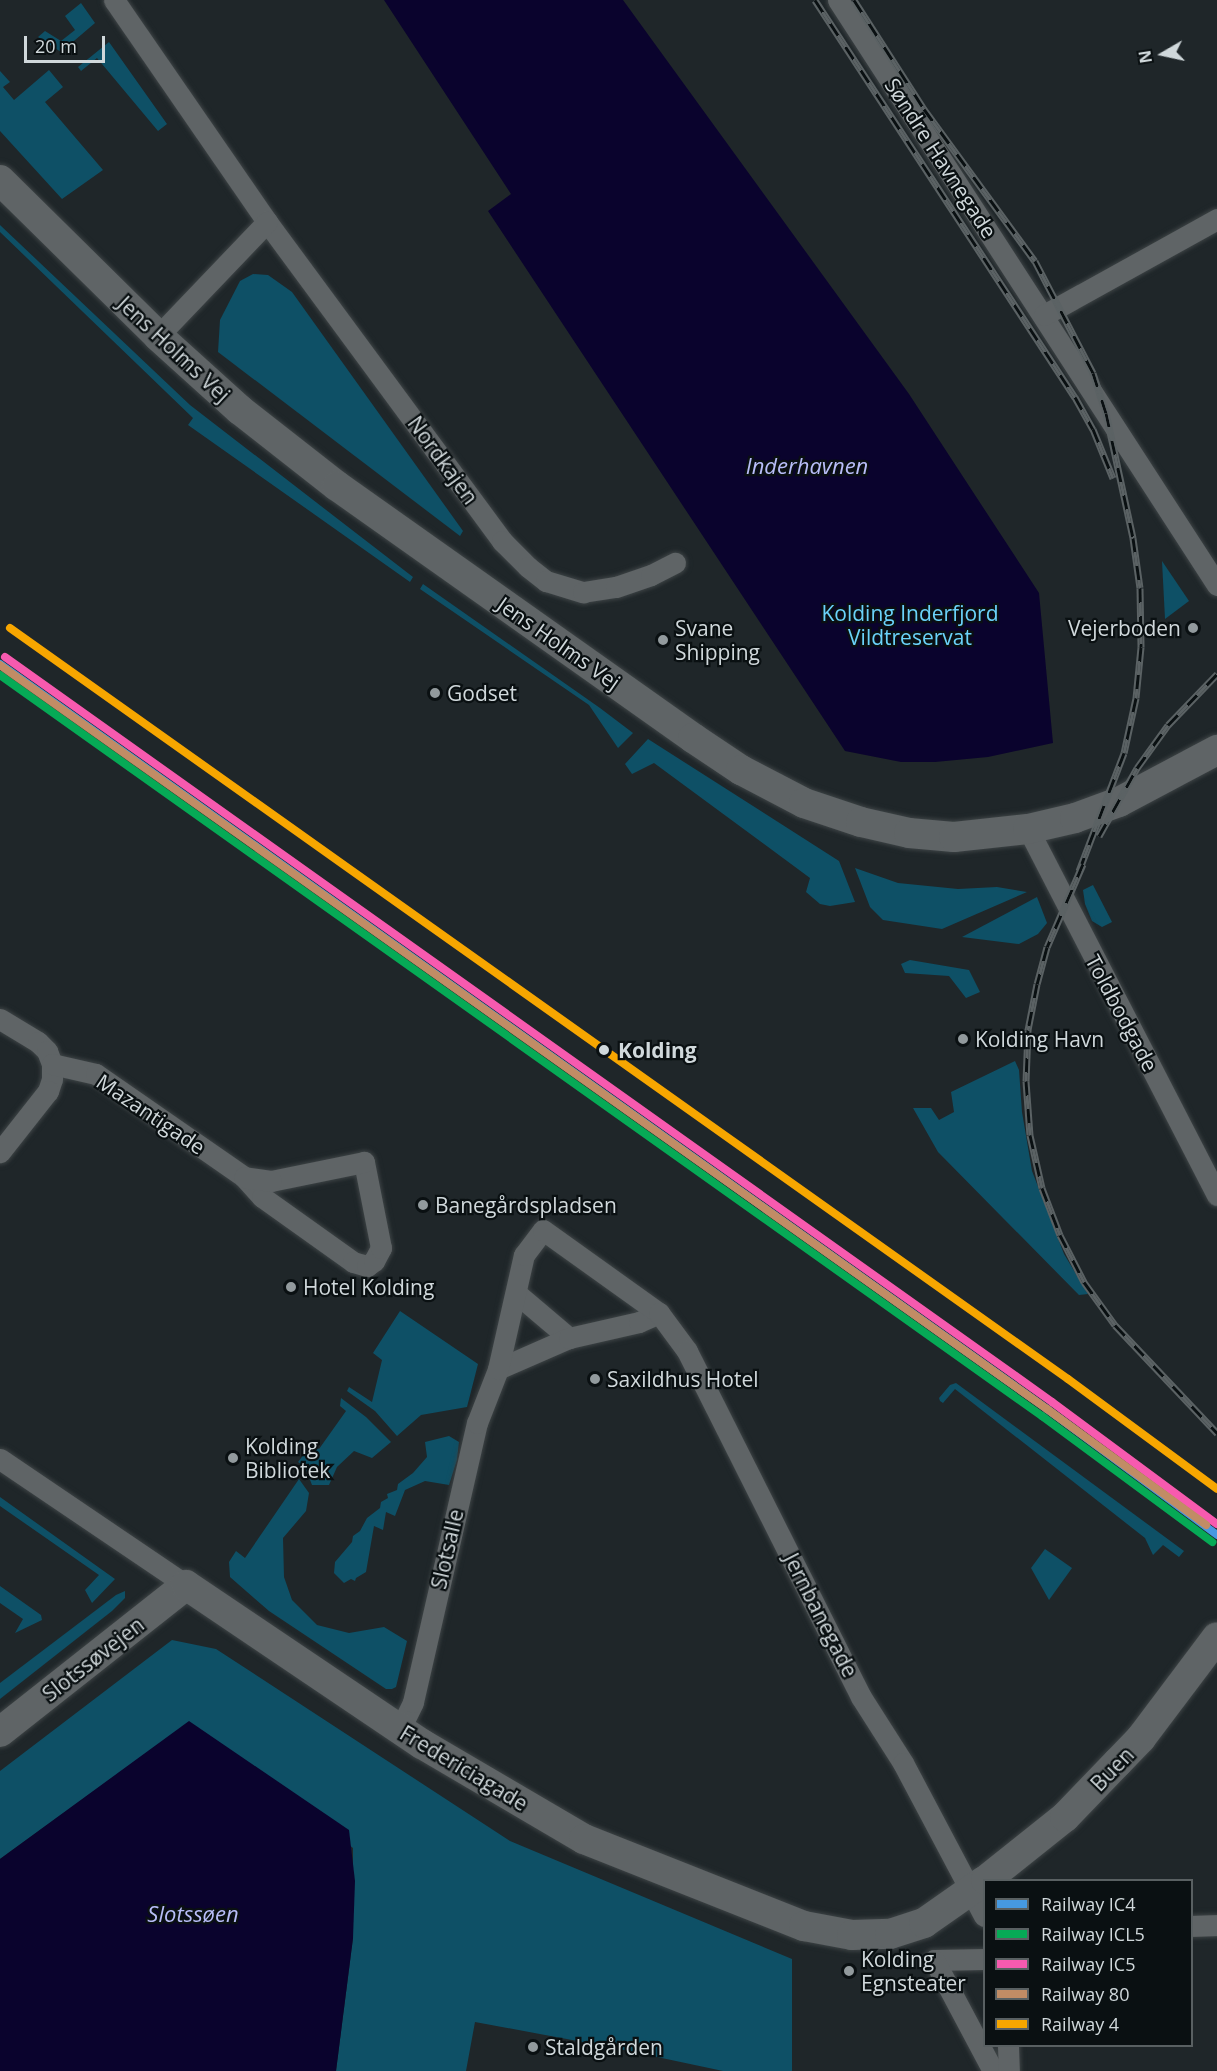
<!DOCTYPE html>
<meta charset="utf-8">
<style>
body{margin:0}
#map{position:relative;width:1217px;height:2071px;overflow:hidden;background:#1f2629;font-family:"Open Sans",sans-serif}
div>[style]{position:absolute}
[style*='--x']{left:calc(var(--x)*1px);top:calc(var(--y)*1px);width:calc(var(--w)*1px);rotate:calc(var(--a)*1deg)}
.green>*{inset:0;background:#0e5066}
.water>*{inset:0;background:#0a032d}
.roads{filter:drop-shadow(0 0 2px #3d4345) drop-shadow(0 0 2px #3d4345)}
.street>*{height:21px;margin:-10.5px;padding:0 10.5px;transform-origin:10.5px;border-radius:10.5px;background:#5f6466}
.secondary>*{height:30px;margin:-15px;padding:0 15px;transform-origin:15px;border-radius:15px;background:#5f6466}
.rail>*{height:7px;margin-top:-3.5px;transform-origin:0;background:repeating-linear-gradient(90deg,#0a1012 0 14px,#5b6264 0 28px);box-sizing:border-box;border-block:2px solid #5b6264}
.rail-1>*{height:8px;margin:-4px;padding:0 4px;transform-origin:4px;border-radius:4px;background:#4699e1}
.rail-2>*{height:8px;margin:-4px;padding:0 4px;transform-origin:4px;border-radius:4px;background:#06aa56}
.rail-3>*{height:8px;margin:-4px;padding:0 4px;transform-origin:4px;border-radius:4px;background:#f75aaf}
.rail-4>*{height:8px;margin:-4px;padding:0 4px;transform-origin:4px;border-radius:4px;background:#c18c65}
.rail-5>*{height:8px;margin:-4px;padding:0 4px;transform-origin:4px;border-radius:4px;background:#f7a600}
.dots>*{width:16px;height:16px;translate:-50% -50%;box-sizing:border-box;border:3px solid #0a1012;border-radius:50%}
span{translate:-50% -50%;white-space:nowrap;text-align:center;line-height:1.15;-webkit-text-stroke:4.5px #0a1012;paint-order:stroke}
.street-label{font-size:21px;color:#d0d8db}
.park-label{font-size:21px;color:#6bd2fa}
.poi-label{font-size:21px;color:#d0d8db}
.left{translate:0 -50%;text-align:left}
.right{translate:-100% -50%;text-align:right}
.stop-label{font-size:21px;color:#d0d8db;font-weight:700}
.water-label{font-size:22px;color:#b8bdf8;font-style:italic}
.legend{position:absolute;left:983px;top:1879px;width:210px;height:168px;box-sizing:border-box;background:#0a1012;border:2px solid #596062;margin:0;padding:8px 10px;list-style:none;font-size:18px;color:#d0d8db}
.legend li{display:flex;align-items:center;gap:12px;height:30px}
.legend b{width:30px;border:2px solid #596062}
.north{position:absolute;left:1133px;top:24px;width:60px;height:60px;-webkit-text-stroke:4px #0a1012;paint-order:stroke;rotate:261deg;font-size:16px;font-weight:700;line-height:24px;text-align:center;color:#d0d8db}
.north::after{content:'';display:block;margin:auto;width:21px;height:27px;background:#d0d8db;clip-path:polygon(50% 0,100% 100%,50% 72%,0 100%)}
.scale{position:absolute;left:24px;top:36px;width:81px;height:27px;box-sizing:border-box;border:3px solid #d0d8db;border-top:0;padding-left:8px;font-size:18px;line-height:21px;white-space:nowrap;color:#d0d8db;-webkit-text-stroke:4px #0a1012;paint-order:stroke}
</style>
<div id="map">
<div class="green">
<i style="clip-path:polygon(81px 3px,95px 23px,61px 52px,38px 37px,45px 31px,61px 41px,75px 30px,65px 16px)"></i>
<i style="clip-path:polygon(109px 42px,167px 124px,158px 131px,97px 58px,81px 71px,78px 67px)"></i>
<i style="clip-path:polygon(49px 70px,63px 87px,45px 102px,103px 170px,62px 199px,0 131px,0 71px,10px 82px,3px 87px,14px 100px)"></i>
<i style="clip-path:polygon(0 225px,190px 405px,413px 577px,410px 582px,188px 425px,193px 418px,0 232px)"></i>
<i style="clip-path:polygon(253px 274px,268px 275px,292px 292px,463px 531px,460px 536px,218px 352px,220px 320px,240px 281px)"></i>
<i style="clip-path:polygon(1162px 561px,1189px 601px,1165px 619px)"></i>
<i style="clip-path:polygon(423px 584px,600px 708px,633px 733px,618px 748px,589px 705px,420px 589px)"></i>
<i style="clip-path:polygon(648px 739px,839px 861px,855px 902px,830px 906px,820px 904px,806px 892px,810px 878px,654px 763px,632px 774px,625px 764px)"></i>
<i style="clip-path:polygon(855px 868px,898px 883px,958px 889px,997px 887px,1027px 892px,942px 929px,883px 920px,870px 907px)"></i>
<i style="clip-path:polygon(1093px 885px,1112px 922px,1102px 927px,1092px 921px,1085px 904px,1083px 890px)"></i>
<i style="clip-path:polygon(1037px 897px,1047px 923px,1038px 934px,1019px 944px,962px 937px)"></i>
<i style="clip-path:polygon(910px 960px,969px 970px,980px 992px,966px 998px,949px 976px,905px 973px,901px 964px)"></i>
<i style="clip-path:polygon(1015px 1061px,1019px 1070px,1022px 1112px,1032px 1171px,1064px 1254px,1088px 1294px,1079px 1295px,938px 1152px,913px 1108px,931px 1108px,939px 1120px,954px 1112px,951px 1092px)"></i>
<i style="clip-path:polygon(400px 1311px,478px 1364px,467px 1407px,421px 1415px,397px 1436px,375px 1411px,347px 1391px,349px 1387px,372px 1402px,382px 1360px,373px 1353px)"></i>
<i style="clip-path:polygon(956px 1383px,1184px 1551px,1179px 1557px,1163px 1545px,1153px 1555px,1145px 1538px,955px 1389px,943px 1403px,940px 1401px,939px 1398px,950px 1385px)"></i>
<i style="clip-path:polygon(341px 1398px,366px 1417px,391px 1442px,372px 1458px,354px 1451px,337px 1467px,329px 1485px,312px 1485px,305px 1467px,298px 1462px,311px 1445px,319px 1449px,346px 1411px,340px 1406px)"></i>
<i style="clip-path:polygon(449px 1436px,459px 1442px,457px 1460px,449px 1485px,425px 1481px,405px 1490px,395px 1516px,386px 1512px,383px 1530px,374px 1526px,366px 1572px,356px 1578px,355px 1581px,351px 1579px,344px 1583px,334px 1573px,335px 1562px,352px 1542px,353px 1536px,360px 1531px,367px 1518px,380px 1508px,381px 1502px,388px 1498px,387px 1494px,397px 1490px,398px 1484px,413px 1473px,427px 1457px,425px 1442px)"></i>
<i style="clip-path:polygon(299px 1479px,309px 1493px,306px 1511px,283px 1538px,284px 1577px,292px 1600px,317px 1625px,349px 1633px,384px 1627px,407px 1641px,396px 1687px,392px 1689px,386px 1689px,269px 1611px,230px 1577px,229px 1562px,236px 1551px,245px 1558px)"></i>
<i style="clip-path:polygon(0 1497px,115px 1579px,92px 1603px,85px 1590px,99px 1575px,0 1506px)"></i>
<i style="clip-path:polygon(1045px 1549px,1072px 1568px,1049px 1600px,1031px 1568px)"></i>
<i style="clip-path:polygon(0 1586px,41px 1615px,42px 1620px,15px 1633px,23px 1619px,0 1603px)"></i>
<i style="clip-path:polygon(125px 1591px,125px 1598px,112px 1611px,0 1699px,0 1683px,116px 1595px)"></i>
<i style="clip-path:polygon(172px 1640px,216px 1649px,510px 1841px,792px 1959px,792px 2071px,723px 2071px,610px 2047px,475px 2022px,466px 2071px,336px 2071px,353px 1938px,353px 1848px,189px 1722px,0 1859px,0 1771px)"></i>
</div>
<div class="water">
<i style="clip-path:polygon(384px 0,623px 0,909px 394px,1039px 593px,1053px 743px,988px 757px,935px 762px,901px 762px,845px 751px,488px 211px,511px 194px)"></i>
<i style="clip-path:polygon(189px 1721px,349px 1830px,355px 1881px,353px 1938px,336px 2071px,0 2071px,0 1859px)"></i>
</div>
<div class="roads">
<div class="street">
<i style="--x:114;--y:0;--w:270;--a:55.4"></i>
<i style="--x:267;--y:222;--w:396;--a:53.6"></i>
<i style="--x:502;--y:541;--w:37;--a:45"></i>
<i style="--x:528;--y:567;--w:23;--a:38"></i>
<i style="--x:546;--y:581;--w:39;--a:17"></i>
<i style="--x:583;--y:592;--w:33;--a:-9"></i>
<i style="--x:616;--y:587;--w:37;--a:-19"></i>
<i style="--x:651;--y:575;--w:27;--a:-27"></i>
<i style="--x:838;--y:0;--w:697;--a:57.06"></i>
<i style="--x:1044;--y:315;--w:198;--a:-29"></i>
<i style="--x:158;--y:336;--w:158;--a:-46.3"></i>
<i style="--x:1028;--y:829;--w:412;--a:62.7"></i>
<i style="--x:0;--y:1019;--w:44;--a:31.2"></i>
<i style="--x:38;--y:1042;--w:13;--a:45"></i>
<i style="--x:47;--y:1051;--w:14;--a:69"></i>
<i style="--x:52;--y:1064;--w:15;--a:90"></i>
<i style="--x:52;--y:1079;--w:13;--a:108"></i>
<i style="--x:48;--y:1091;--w:78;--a:128.2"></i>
<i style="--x:52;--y:1064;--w:45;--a:12.8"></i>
<i style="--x:96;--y:1074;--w:180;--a:34.8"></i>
<i style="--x:244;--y:1177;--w:27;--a:48"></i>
<i style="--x:262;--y:1197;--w:112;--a:35.5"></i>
<i style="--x:353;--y:1262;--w:15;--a:16"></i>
<i style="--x:367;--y:1266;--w:9;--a:-36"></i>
<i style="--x:374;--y:1261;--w:15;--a:-62"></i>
<i style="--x:381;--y:1248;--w:88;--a:-101.2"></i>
<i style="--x:364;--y:1162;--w:95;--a:168.5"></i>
<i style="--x:271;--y:1181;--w:27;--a:-172"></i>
<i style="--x:516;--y:1293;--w:70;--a:40.3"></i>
<i style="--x:498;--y:1369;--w:77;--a:-23.6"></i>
<i style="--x:569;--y:1338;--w:72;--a:-12.9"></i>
<i style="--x:639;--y:1322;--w:22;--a:-24"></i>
<i style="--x:0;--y:1459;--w:225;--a:34.1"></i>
<i style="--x:400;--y:1729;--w:30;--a:-64"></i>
<i style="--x:413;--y:1702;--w:286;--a:-77.1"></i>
<i style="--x:477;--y:1423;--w:58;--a:-68.7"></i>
<i style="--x:498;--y:1369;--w:117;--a:-77.2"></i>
<i style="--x:524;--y:1255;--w:31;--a:-53"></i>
<i style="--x:543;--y:1230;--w:143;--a:35.6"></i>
<i style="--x:659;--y:1313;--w:47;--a:53.6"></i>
<i style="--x:687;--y:1351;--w:387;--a:63.3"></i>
<i style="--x:861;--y:1697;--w:78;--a:57.5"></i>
<i style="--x:903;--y:1763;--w:173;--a:62.1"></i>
<i style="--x:1192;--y:1926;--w:25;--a:-2"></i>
<i style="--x:984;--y:1959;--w:50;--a:178.9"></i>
<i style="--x:934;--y:1960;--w:126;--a:62"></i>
<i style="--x:1008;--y:2046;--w:25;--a:88"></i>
</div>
<div class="secondary">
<i style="--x:0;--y:180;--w:222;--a:44.6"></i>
<i style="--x:158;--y:336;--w:110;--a:42.1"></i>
<i style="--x:240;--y:410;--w:123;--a:38.1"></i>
<i style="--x:337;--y:486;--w:436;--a:35.3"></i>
<i style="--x:693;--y:738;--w:58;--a:33.7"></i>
<i style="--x:741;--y:770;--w:71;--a:27.6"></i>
<i style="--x:804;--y:803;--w:60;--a:18.4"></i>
<i style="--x:861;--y:822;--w:49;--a:12.9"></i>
<i style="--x:909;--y:833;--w:45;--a:5.1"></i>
<i style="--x:954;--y:837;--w:74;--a:-6.2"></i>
<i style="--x:1028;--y:829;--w:48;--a:-13.2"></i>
<i style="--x:1075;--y:818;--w:47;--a:-20"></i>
<i style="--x:1119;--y:802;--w:111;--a:-28"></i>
<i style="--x:0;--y:1732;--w:237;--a:-38.3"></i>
<i style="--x:186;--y:1585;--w:285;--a:34"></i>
<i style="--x:422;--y:1744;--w:188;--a:30.4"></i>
<i style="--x:584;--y:1839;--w:237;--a:21.6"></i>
<i style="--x:804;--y:1926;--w:49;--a:10.6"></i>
<i style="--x:852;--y:1935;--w:38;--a:-2"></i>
<i style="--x:890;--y:1934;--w:36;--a:-18"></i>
<i style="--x:924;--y:1923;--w:73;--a:-35"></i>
<i style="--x:986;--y:1880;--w:101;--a:-38.6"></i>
<i style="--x:1065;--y:1817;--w:76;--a:-46.1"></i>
<i style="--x:1118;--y:1762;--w:33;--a:-46"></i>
<i style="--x:1141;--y:1738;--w:126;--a:-53"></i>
</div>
</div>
<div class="rail">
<i style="--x:815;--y:0;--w:475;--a:56.8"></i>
<i style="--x:1075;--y:397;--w:37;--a:61"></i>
<i style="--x:1093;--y:429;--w:53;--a:67.8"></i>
<i style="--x:854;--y:0;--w:130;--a:57.3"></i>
<i style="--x:924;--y:109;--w:188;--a:53.9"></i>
<i style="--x:1035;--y:261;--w:126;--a:62.6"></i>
<i style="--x:1093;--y:373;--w:42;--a:72"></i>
<i style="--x:1106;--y:413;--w:128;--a:77.8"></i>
<i style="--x:1133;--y:538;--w:50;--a:82"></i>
<i style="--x:1140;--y:588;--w:59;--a:89"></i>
<i style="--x:1141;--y:647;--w:51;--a:95.6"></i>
<i style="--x:1136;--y:698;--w:56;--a:102.3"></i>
<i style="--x:1124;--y:753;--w:126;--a:110.9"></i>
<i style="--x:1099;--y:836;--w:78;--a:-60.8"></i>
<i style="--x:1137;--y:768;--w:53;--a:-54.2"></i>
<i style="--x:1168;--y:725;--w:71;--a:-46.1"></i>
<i style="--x:1083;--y:864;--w:90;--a:113.4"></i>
<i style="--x:1047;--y:947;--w:38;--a:105"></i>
<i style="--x:1037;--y:984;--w:47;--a:101.1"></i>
<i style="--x:1028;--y:1030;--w:51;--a:92.2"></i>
<i style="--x:1026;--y:1081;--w:54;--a:85.8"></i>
<i style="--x:1030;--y:1135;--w:54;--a:77.2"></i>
<i style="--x:1042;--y:1188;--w:50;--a:69"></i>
<i style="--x:1060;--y:1235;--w:53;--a:62.9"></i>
<i style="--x:1084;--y:1282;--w:53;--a:54.2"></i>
<i style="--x:1115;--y:1325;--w:149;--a:46.6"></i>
</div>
<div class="rail-1">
<i style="--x:0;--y:664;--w:1285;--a:35.43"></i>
<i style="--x:1047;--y:1409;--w:212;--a:36.5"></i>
</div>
<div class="rail-2">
<i style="--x:0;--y:675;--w:1279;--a:35.42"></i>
<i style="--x:1042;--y:1416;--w:212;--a:36.5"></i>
</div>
<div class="rail-3">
<i style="--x:5;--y:657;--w:1285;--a:35.43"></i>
<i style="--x:1052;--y:1402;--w:205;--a:36.5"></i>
</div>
<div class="rail-4">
<i style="--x:0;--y:665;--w:1284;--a:35.4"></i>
<i style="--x:1047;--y:1409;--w:197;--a:36.1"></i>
</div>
<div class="rail-5">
<i style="--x:10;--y:628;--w:1297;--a:35.37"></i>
<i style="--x:1068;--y:1379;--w:185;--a:36.4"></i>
</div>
<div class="dots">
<i style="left:1193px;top:628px;background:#929a9d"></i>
<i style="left:663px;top:640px;background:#929a9d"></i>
<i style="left:435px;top:693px;background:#929a9d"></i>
<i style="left:963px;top:1039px;background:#929a9d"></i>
<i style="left:604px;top:1050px;background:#d0d8db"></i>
<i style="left:423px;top:1205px;background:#929a9d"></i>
<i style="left:291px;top:1287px;background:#929a9d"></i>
<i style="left:595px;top:1379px;background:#929a9d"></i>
<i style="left:233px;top:1458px;background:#929a9d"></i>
<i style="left:849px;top:1971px;background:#929a9d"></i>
<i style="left:533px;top:2047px;background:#929a9d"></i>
</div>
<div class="street-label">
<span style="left:941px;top:158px;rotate:57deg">Søndre Havnegade</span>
<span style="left:174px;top:349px;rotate:43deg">Jens Holms Vej</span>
<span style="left:443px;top:460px;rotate:54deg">Nordkajen</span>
<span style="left:559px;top:643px;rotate:35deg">Jens Holms Vej</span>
<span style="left:1122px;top:1013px;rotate:62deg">Toldbodgade</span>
<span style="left:151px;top:1114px;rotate:34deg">Mazantigade</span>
<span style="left:447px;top:1549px;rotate:-77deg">Slotsalle</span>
<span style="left:821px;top:1615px;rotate:63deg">Jernbanegade</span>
<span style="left:93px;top:1659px;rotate:-38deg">Slotssøvejen</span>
<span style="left:464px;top:1768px;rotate:31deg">Fredericiagade</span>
<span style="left:1112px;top:1769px;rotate:-46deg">Buen</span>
</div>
<div class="park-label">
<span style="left:910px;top:625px">Kolding Inderfjord<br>Vildtreservat</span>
</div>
<div class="poi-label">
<span class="left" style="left:675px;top:640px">Svane<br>Shipping</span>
<span class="right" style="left:1181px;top:628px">Vejerboden</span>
<span class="left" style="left:447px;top:693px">Godset</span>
<span class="left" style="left:975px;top:1039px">Kolding Havn</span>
<span class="left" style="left:435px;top:1205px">Banegårdspladsen</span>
<span class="left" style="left:303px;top:1287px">Hotel Kolding</span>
<span class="left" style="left:607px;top:1379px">Saxildhus Hotel</span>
<span class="left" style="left:245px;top:1458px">Kolding<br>Bibliotek</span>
<span class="left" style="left:861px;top:1971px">Kolding<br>Egnsteater</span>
<span class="left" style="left:545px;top:2047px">Staldgården</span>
</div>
<div class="stop-label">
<span class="left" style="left:618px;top:1050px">Kolding</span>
</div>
<div class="water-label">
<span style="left:807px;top:466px">Inderhavnen</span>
<span style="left:193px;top:1914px">Slotssøen</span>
</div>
<ul class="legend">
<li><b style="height:8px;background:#4699e1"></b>Railway IC4</li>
<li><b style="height:8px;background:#06aa56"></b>Railway ICL5</li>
<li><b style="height:8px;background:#f75aaf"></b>Railway IC5</li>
<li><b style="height:8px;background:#c18c65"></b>Railway 80</li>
<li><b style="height:8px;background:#f7a600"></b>Railway 4</li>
</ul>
<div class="north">N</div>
<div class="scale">20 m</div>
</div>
